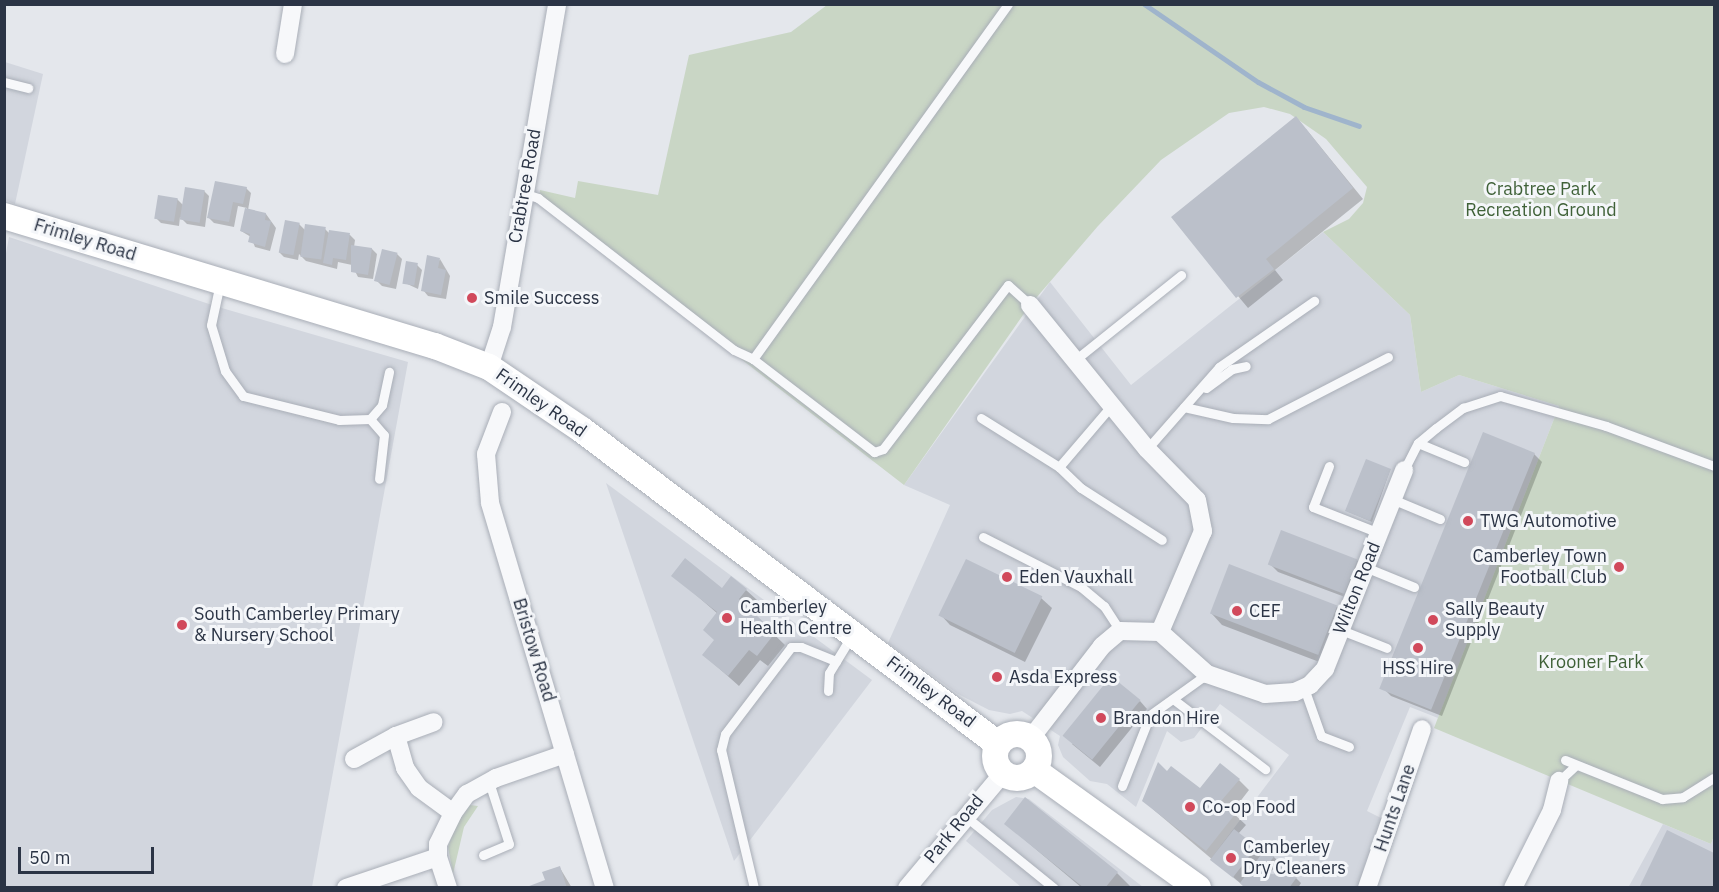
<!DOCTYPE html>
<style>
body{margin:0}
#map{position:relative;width:1719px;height:892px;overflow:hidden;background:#e4e7ec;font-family:"IBM Plex Sans",sans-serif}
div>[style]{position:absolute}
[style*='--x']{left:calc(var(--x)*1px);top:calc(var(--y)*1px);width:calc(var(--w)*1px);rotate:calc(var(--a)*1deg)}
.built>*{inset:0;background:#d2d6de}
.green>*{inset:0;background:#c9d6c5}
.shadow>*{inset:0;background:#0003}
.stream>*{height:5px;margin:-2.5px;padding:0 2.5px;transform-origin:2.5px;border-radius:2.5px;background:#9fb4cc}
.building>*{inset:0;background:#bbc0ca;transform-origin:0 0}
.roads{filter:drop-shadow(0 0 2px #a9aeb7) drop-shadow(0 0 2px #a9aeb7)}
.service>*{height:9px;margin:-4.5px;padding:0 4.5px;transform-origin:4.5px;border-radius:4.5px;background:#f7f8fa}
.minor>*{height:18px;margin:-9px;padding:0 9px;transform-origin:9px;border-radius:9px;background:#f7f8fa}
.secondary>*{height:26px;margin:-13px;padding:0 13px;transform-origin:13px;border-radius:13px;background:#fff}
.secondary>.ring{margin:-13px;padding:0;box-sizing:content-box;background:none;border:26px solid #fff;border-radius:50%}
.dots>*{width:16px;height:16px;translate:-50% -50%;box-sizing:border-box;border:3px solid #f4f6f9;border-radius:50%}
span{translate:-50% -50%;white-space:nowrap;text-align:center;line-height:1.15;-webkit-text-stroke:6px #f4f6f9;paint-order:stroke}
.street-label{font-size:18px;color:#2b3445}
.park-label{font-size:18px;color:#3f6138}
.poi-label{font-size:18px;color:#2b3445}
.left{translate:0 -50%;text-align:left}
.right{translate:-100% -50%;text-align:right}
.frame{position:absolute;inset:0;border:6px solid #2b3445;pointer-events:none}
.scale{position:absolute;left:18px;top:847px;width:136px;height:27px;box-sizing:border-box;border:3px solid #2b3445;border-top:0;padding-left:8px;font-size:18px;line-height:21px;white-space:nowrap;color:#2b3445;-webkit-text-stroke:4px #f4f6f9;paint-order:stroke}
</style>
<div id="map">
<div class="built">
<i style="clip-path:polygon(5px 62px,43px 74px,15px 204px,5px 200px)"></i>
<i style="clip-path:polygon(1323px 232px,1410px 315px,1421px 392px,1459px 375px,1559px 406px,1438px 718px,1410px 707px,1367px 811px,1385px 820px,1360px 887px,1245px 887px,1210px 860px,1289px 755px,1220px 704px,1194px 738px,1181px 742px,1167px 731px,1136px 807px,1107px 784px,1090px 781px,1063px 757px,1058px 745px,1060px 736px,1022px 711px,1010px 714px,989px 710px,958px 694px,888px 643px,950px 505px,904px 485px,1050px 282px,1131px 385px)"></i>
<i style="clip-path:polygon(9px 237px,215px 306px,408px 362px,312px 887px,5px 888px,4px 264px)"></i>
<i style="clip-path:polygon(606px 483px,872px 680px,734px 861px)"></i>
<i style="clip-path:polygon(1016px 797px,1029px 799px,1143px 887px,1021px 887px,966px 841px,992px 810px)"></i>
<i style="clip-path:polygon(1663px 824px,1711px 844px,1714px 836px,1714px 887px,1628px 888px)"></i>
</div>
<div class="green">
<i style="clip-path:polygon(827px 5px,1714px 5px,1714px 836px,1711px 844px,1434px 728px,1559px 406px,1459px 375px,1421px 392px,1410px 315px,1323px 232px,1349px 219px,1363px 203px,1367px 187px,1326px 139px,1290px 114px,1264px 107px,1229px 113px,1161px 160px,1098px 226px,1030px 305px,904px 485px,539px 203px,540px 190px,575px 198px,578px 181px,658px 195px,689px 55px,791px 32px)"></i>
<i style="clip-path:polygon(470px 805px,478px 806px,464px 827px,453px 874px,448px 847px,455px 826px)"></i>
</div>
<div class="shadow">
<i style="clip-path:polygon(1306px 129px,1363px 199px,1275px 270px,1283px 280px,1248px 308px,1173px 218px)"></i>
<i style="clip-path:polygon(246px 188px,251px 193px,248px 210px,266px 214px,276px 228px,270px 251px,255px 247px,251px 237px,241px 231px,247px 208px,238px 206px,234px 227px,214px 223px,209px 218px)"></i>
<i style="clip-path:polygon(204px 191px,209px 196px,205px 227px,187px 224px,180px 217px,179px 226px,161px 223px,156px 218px,177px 199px,184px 206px)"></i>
<i style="clip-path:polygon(299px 224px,305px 230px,325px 229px,330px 234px,350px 235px,355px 240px,354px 247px,372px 249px,377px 254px,373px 279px,358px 277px,352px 265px,338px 262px,337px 269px,306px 261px,299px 254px,298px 260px,284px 257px,279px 252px)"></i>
<i style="clip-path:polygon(397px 254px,402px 259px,396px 289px,382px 286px,377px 281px)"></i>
<i style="clip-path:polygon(440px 259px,450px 276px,446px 299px,428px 296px,423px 290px)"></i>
<i style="clip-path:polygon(417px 265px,422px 270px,418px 289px,403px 282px)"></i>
<i style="clip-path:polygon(1534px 454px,1542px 462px,1442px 716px,1391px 696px,1383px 688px)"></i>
<i style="clip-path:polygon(1390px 470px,1372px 522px,1349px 512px)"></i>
<i style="clip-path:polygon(1357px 560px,1365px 568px,1353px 600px,1278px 572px,1270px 564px)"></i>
<i style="clip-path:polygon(673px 575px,722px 590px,746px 590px,757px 600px,749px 610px,785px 645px,768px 666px,760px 660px,739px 686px,704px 655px,715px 641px,718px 614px)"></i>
<i style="clip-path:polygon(1041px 598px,1052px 608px,1025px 662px,950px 625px,940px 614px)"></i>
<i style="clip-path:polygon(1337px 607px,1348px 617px,1330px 666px,1222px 625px,1212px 614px)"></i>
<i style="clip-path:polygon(1140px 701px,1147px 709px,1100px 767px,1072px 744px)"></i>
<i style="clip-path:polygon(1167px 773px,1200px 790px,1239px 780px,1249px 790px,1232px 812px,1246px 825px,1238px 834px,1261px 853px,1259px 861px,1267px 850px,1279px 862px,1269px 874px,1296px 878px,1301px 883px,1298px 888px,1246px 888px,1155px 811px,1144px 800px)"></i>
<i style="clip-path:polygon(1006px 824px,1117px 873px,1132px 888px,1082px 888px)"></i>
<i style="clip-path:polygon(560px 868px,572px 888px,528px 888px,547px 881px)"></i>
</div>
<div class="stream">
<i style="--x:1144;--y:4;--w:138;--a:34.4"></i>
<i style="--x:1258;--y:82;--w:52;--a:28.5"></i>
<i style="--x:1304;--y:107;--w:58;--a:19.1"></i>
</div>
<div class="building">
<i style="clip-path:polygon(1296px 116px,1353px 188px,1266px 259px,1274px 269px,1236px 298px,1171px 217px)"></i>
<i style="clip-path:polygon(215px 181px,247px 187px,243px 204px,233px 202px,229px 222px,207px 218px)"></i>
<i style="left:185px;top:187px;width:20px;height:33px;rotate:9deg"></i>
<i style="left:158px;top:195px;width:20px;height:24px;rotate:9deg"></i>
<i style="clip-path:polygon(245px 208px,266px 213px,265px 220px,271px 221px,265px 247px,248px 242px,250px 234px,240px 231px)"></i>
<i style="left:285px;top:220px;width:15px;height:33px;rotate:11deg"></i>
<i style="left:305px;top:224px;width:21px;height:33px;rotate:8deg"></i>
<i style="clip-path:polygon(329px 230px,350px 233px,346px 260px,333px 258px,332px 265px,323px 263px)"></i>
<i style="clip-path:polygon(351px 245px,372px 248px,368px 275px,351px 272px)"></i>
<i style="left:382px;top:249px;width:16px;height:33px;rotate:14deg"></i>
<i style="clip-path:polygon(427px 255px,440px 258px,438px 268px,446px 270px,441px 295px,421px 291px)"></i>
<i style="left:406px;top:261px;width:12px;height:23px;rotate:9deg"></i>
<i style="left:1483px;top:432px;width:56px;height:277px;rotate:22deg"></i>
<i style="left:1366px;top:459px;width:27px;height:56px;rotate:22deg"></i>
<i style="left:1281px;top:530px;width:82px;height:37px;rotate:21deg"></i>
<i style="clip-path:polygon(685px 558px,722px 588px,731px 576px,747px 589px,739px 599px,775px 633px,757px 656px,749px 650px,728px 676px,702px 655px,714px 640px,703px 630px,717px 612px,671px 576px)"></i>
<i style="left:966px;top:559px;width:85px;height:63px;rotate:26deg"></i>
<i style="left:1229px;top:564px;width:116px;height:53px;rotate:21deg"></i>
<i style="left:1111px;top:676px;width:38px;height:77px;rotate:39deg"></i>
<i style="clip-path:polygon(1158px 762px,1167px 771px,1171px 766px,1200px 788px,1220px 763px,1240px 779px,1221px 801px,1236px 813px,1206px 851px,1142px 801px)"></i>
<i style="clip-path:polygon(1025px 797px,1118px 872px,1105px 888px,1084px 888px,1004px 824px)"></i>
<i style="left:1234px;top:829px;width:29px;height:39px;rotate:38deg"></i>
<i style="clip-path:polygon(1667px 830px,1714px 853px,1714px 888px,1639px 888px)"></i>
<i style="clip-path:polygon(1266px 848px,1275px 855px,1265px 869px,1273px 875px,1281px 865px,1297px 877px,1289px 888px,1245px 888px,1240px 883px)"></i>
<i style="clip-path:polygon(560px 866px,567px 888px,524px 888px,545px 880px,542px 872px)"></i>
</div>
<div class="roads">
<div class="service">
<i style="--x:4;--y:82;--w:25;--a:14"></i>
<i style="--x:523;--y:193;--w:16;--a:18"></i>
<i style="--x:538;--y:198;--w:248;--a:37.8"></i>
<i style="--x:734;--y:350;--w:21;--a:25"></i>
<i style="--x:753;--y:359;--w:153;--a:37.5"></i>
<i style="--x:874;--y:452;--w:9;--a:-18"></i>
<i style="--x:883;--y:449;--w:206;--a:-52.7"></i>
<i style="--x:1008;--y:285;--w:30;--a:42"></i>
<i style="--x:220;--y:283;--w:43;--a:102.1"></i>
<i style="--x:211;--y:325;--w:48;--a:73.1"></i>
<i style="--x:225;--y:371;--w:31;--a:54"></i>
<i style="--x:243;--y:396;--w:99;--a:14"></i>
<i style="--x:339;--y:420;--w:31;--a:-2"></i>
<i style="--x:370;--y:419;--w:18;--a:-49"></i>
<i style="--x:382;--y:405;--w:34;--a:-78"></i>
<i style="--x:753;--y:359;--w:437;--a:-54.3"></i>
<i style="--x:1075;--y:360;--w:136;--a:-38.7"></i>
<i style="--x:1206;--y:388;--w:32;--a:-36"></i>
<i style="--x:1232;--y:369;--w:14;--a:-12"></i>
<i style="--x:1184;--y:407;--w:50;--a:12.7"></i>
<i style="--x:1233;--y:418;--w:35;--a:2"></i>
<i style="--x:1268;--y:419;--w:135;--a:-27.3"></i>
<i style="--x:981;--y:418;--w:92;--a:32.1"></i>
<i style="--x:1059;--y:467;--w:30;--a:44"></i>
<i style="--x:1081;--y:488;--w:96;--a:32.7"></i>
<i style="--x:370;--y:419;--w:21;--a:49"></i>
<i style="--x:384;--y:435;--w:44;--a:96.5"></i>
<i style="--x:1418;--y:443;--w:50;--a:22.4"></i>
<i style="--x:1147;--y:449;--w:109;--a:-48.7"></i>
<i style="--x:1219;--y:367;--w:116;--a:-34.8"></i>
<i style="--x:1329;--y:466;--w:44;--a:111.3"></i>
<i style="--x:1313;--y:507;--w:71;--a:21.5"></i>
<i style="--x:1059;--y:467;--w:82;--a:-49.5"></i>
<i style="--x:1404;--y:470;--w:30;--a:-63"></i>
<i style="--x:1418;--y:443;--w:23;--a:-40"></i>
<i style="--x:1436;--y:428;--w:34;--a:-37"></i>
<i style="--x:1463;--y:408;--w:39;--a:-18"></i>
<i style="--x:1500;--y:396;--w:110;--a:15.8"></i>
<i style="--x:1606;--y:426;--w:115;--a:20.3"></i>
<i style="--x:1392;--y:499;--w:52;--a:22.6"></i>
<i style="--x:983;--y:537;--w:110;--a:27"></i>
<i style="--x:1081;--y:587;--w:30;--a:40"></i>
<i style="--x:1104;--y:606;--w:30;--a:57"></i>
<i style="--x:1365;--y:567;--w:53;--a:22.2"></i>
<i style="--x:1341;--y:630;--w:49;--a:21.4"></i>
<i style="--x:1304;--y:688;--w:51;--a:70.5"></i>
<i style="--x:1321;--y:736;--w:30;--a:21"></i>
<i style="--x:828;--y:691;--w:18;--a:-87"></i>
<i style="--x:829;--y:673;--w:44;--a:-58.8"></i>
<i style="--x:1173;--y:699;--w:116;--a:37.3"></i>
<i style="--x:1565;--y:760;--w:105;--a:21.9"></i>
<i style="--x:1662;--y:799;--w:21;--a:-5"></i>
<i style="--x:1683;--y:797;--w:36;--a:-32"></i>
<i style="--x:1559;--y:781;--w:23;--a:-43"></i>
<i style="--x:1122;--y:786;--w:76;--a:-68.5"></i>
<i style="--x:1150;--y:715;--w:70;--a:-35.7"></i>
<i style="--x:965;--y:816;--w:114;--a:39"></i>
<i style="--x:483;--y:855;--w:28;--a:-23"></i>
<i style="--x:509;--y:844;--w:65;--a:-107.9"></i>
<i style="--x:754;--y:888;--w:142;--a:-103.4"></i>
<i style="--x:721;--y:750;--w:16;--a:-76"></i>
<i style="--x:725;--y:734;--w:109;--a:-52.8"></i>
<i style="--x:791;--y:647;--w:10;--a:0"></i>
<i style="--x:801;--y:647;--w:38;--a:22"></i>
</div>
<div class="minor">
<i style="--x:285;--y:54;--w:51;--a:-80.9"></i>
<i style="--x:1030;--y:305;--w:186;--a:50.9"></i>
<i style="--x:1147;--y:449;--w:71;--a:45.6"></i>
<i style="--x:1197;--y:500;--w:32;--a:79"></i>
<i style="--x:1203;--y:531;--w:110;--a:113.1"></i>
<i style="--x:489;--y:367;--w:42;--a:-72"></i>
<i style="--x:502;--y:327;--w:328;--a:-80.3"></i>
<i style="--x:502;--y:412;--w:45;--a:110.9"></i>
<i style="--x:486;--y:454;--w:49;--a:85.3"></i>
<i style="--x:490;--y:503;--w:402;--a:73.4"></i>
<i style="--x:396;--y:736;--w:33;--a:74"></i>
<i style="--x:405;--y:768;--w:24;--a:55"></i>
<i style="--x:419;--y:788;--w:42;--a:36.3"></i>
<i style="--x:1031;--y:738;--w:116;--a:-52.3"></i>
<i style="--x:1102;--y:646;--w:23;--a:-40"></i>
<i style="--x:1120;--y:631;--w:40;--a:1.4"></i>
<i style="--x:1160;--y:632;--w:63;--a:41.8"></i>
<i style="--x:1207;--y:674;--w:61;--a:19"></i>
<i style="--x:1265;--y:694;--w:30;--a:-4"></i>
<i style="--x:1295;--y:692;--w:17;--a:-25"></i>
<i style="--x:1310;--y:685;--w:22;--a:-47"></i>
<i style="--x:1325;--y:669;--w:214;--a:-68.3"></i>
<i style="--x:354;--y:759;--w:48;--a:-28.7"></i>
<i style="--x:396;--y:736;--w:40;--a:-20.2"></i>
<i style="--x:346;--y:888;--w:97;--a:-18.6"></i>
<i style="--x:448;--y:888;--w:33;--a:-108"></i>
<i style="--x:438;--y:857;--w:13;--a:-90"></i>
<i style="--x:438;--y:844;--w:34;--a:-64"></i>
<i style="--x:453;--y:813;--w:24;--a:-54"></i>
<i style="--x:467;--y:794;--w:33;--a:-29"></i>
<i style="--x:496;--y:778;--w:73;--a:-19.2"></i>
<i style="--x:907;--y:888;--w:150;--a:-50.1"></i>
<i style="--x:1367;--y:888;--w:168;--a:-70.9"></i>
<i style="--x:1513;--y:888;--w:87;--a:-63.4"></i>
<i style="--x:1552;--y:810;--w:30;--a:-76"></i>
</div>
<div class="secondary">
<i style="--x:4;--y:216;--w:450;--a:16.8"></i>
<i style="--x:435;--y:346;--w:58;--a:21.3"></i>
<i style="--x:489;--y:367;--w:112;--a:34.1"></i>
<i style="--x:582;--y:430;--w:521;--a:37.05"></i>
<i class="ring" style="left:995px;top:734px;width:18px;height:18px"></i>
<i style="--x:1034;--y:770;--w:202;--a:35.7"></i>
</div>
</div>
<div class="dots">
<i style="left:472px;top:298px;background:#d1495b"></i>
<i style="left:1468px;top:521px;background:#d1495b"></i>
<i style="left:1619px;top:567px;background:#d1495b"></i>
<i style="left:1007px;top:577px;background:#d1495b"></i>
<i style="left:1237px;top:611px;background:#d1495b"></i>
<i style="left:727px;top:618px;background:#d1495b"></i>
<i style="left:1433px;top:620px;background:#d1495b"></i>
<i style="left:182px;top:625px;background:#d1495b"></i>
<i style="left:1418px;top:648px;background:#d1495b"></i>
<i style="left:997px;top:677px;background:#d1495b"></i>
<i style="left:1101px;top:718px;background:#d1495b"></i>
<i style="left:1190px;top:807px;background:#d1495b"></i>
<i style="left:1231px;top:858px;background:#d1495b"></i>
</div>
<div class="street-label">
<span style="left:525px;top:186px;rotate:-80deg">Crabtree Road</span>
<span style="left:85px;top:240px;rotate:17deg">Frimley Road</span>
<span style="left:541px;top:403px;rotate:35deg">Frimley Road</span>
<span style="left:1357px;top:588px;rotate:-68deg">Wilton Road</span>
<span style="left:534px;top:650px;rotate:73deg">Bristow Road</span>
<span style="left:931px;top:692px;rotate:37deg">Frimley Road</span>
<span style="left:1395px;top:808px;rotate:-71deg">Hunts Lane</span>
<span style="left:954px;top:829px;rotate:-51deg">Park Road</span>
</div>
<div class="park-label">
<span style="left:1541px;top:200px">Crabtree Park<br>Recreation Ground</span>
<span style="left:1591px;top:662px">Krooner Park</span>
</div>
<div class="poi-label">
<span class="left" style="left:484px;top:298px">Smile Success</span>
<span class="left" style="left:1480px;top:521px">TWG Automotive</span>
<span class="right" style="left:1607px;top:567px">Camberley Town<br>Football Club</span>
<span class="left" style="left:1019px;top:577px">Eden Vauxhall</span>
<span class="left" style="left:740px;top:618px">Camberley<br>Health Centre</span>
<span class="left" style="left:1445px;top:620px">Sally Beauty<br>Supply</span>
<span class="left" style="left:1249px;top:611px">CEF</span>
<span class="left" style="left:194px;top:625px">South Camberley Primary<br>&amp; Nursery School</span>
<span style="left:1418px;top:668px">HSS Hire</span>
<span class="left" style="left:1009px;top:677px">Asda Express</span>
<span class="left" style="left:1113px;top:718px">Brandon Hire</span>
<span class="left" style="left:1202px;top:807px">Co-op Food</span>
<span class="left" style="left:1243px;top:858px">Camberley<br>Dry Cleaners</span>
</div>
<div class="frame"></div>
<div class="scale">50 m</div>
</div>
